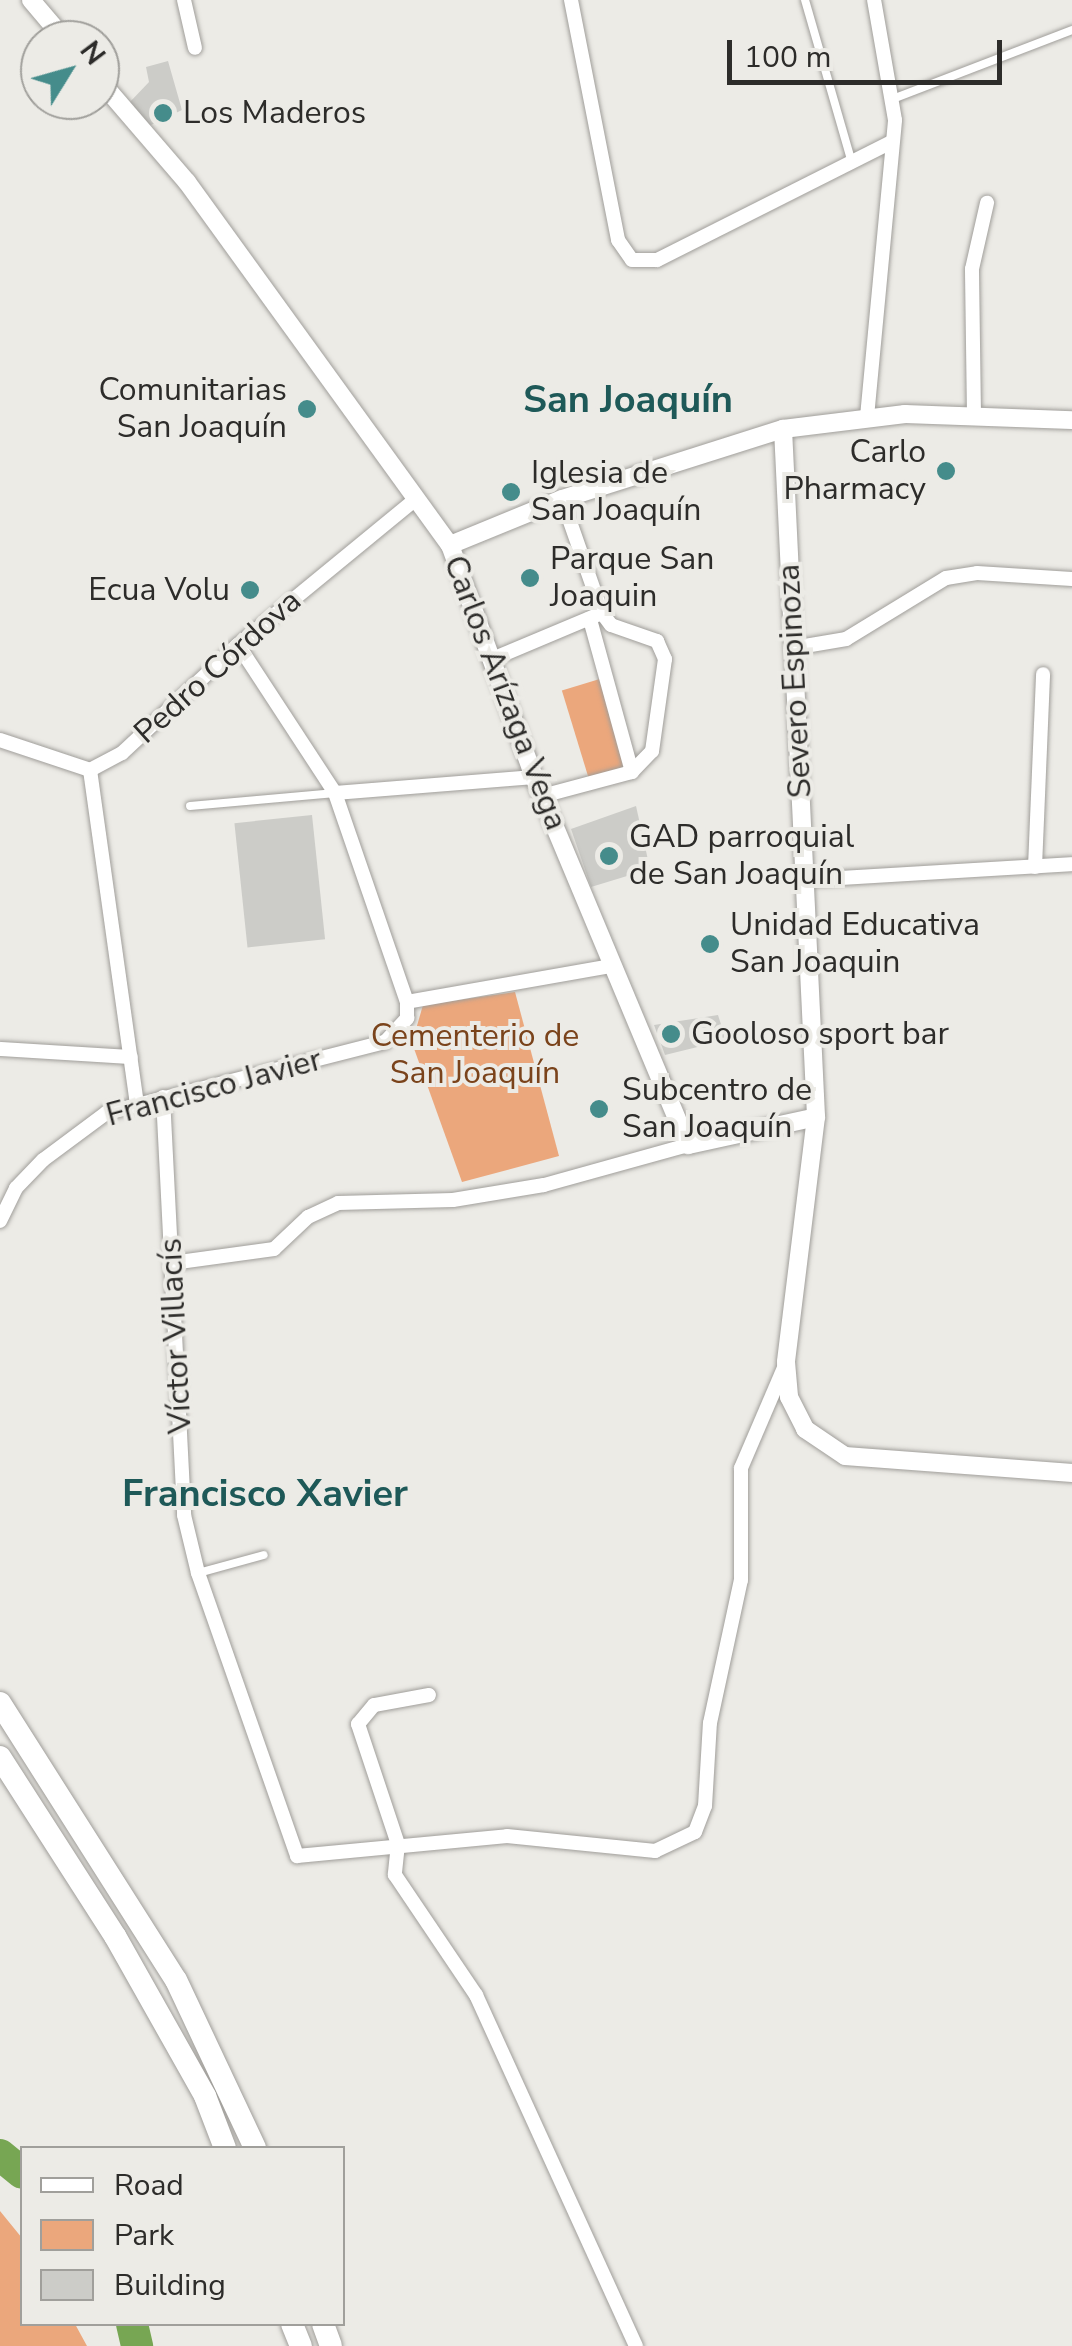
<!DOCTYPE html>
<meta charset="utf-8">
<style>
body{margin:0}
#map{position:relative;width:1072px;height:2346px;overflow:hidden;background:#ecebe6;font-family:"Nunito Sans",sans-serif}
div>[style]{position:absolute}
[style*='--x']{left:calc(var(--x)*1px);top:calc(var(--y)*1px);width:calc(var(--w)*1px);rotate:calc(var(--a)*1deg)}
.green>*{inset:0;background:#eba77c;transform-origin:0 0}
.river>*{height:32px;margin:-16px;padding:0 16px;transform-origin:16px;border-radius:16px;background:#77a653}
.building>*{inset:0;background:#ccccc8;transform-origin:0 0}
.roads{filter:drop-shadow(0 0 2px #a09e9a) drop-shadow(0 0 2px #a09e9a)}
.service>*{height:8px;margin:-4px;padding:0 4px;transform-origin:4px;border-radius:4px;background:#fff}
.minor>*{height:14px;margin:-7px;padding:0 7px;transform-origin:7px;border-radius:7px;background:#fff}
.tertiary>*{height:18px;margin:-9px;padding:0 9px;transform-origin:9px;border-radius:9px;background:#fff}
.primary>*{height:22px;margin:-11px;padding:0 11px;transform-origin:11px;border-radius:11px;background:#fff}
.dots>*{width:28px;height:28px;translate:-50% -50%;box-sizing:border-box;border:5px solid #ecebe6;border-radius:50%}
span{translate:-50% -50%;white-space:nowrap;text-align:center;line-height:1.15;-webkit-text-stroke:8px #ecebe6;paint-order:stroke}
.poi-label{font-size:32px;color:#2d2c2a}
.left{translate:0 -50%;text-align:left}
.right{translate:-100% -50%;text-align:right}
.street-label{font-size:32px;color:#2d2c2a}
.park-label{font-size:32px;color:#7a431b}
.quarter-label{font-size:38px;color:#1e5958;font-weight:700}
.legend{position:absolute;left:20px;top:2146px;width:325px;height:180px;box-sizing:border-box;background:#ecebe6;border:2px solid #a09f9b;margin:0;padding:12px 18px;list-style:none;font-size:30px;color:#2d2c2a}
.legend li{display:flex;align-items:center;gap:20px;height:50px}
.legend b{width:50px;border:2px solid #a09f9b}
.north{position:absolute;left:20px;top:20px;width:100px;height:100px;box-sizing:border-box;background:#ecebe6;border:2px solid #a09f9b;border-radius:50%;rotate:53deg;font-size:28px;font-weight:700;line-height:40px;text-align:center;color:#2d2c2a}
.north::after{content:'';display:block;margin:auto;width:35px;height:45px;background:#458c8b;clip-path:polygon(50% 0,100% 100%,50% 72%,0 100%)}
.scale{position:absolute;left:727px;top:40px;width:275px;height:45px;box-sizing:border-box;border:5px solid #2d2c2a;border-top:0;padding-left:12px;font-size:30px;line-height:35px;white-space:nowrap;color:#2d2c2a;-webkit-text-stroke:8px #ecebe6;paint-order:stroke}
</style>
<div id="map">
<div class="green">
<i style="left:603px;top:678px;width:95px;height:43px;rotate:73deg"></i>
<i style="clip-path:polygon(515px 992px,559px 1156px,462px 1182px,412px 1043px,423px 1005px)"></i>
<i style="clip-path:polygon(0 2211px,22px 2238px,22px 2324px,75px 2324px,87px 2346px,0 2346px)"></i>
</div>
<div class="river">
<i style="--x:0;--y:2155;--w:28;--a:39"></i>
<i style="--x:132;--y:2324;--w:23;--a:77"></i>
</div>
<div class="building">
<i style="clip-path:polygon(168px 61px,182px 110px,149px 126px,129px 103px,149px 82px,146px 67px)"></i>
<i style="clip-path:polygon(636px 806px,650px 869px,591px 887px,571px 829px)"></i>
<i style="left:312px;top:815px;width:125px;height:78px;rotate:84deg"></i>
<i style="clip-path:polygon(718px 1015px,726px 1040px,665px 1055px,654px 1025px)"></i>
</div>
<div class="roads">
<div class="service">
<i style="--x:805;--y:0;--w:166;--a:73.9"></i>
<i style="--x:895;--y:98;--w:190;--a:-21"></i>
<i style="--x:190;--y:806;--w:146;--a:-5.1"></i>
<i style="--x:198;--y:1573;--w:68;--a:-15.3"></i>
</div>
<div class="minor">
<i style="--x:184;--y:0;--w:49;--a:77.1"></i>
<i style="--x:571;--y:0;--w:245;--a:78.9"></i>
<i style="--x:618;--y:240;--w:24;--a:55"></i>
<i style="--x:632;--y:260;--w:25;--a:0"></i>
<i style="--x:657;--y:260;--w:261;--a:-26.7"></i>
<i style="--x:974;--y:415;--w:146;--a:-90.8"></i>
<i style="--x:972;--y:269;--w:68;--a:-77.2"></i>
<i style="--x:867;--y:417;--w:298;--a:-84.6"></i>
<i style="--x:895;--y:120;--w:122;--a:-99.9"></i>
<i style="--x:602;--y:613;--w:15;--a:53"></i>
<i style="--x:611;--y:625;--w:49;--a:19.2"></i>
<i style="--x:657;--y:641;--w:20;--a:66"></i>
<i style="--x:665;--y:659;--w:93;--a:98"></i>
<i style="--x:652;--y:751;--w:29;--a:134"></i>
<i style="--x:793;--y:648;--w:54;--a:-9.6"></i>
<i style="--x:846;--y:639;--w:117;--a:-31.4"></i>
<i style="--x:946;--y:578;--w:31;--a:-9"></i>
<i style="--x:977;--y:573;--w:95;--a:3.6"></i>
<i style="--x:490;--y:660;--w:121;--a:-22.8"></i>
<i style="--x:602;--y:613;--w:121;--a:-109.3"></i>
<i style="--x:0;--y:740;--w:95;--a:18.4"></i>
<i style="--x:90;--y:770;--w:36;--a:-28"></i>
<i style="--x:122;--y:753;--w:158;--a:-43"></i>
<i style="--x:238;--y:645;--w:230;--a:-39.4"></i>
<i style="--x:90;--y:770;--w:336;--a:82"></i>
<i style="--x:335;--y:793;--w:200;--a:-4.6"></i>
<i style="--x:542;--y:796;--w:93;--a:-14.9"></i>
<i style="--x:632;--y:772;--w:159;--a:-105.4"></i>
<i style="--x:1035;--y:867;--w:193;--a:-87.6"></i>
<i style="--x:806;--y:880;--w:266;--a:-3.4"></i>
<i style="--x:407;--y:1002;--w:208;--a:-10"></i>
<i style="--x:0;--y:1049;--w:131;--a:3.5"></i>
<i style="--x:163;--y:1097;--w:419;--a:87.1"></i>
<i style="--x:184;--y:1515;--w:60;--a:76.4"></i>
<i style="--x:198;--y:1573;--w:300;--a:70.7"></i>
<i style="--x:297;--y:1856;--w:211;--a:-5.4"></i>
<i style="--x:507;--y:1836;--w:149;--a:5.8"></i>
<i style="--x:655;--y:1851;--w:44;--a:-25.4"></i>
<i style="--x:695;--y:1832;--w:28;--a:-69"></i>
<i style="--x:705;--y:1806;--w:83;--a:-86.6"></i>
<i style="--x:710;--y:1723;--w:146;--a:-77.8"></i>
<i style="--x:741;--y:1580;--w:112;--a:-90"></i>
<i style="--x:741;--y:1468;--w:114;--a:-66.8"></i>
<i style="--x:0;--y:1221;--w:37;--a:-64"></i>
<i style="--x:16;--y:1188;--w:39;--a:-46"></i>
<i style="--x:43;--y:1160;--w:79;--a:-36.7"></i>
<i style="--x:106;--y:1113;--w:288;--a:-14.3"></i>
<i style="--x:385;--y:1042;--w:33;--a:-47"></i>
<i style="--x:407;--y:1018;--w:16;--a:-90"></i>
<i style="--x:407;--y:1002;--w:221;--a:-109"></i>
<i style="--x:335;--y:793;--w:177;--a:-123.2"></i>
<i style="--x:172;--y:1263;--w:103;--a:-7.8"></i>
<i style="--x:274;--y:1249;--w:47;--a:-43.3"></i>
<i style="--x:308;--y:1217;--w:33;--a:-25"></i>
<i style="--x:338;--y:1203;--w:115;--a:-1.5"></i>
<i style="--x:453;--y:1200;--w:92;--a:-9.4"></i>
<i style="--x:544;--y:1185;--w:149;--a:-15.5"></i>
<i style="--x:429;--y:1695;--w:56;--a:169.7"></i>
<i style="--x:374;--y:1705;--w:25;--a:130"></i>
<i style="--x:358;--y:1724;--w:126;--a:71.6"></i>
<i style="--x:398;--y:1844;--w:31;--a:96"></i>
<i style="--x:395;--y:1875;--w:145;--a:56"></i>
<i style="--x:476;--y:1995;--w:386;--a:65.5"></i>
</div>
<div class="tertiary">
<i style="--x:31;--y:0;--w:52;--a:49.6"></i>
<i style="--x:100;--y:81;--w:133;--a:49.3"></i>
<i style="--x:187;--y:182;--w:448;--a:54.1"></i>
<i style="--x:450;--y:545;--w:247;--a:70.1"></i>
<i style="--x:534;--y:777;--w:399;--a:67.3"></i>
<i style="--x:688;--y:1145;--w:131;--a:-12.3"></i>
<i style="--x:783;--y:429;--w:689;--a:87.25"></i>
<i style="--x:816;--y:1117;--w:247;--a:97"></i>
<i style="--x:786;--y:1362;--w:35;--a:85"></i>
<i style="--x:789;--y:1397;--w:36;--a:63"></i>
<i style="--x:805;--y:1429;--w:48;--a:34"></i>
<i style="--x:845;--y:1456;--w:228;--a:4.3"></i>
<i style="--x:450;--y:545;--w:121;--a:-22.3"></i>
<i style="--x:562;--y:499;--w:232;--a:-17.6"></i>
<i style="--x:783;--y:429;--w:123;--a:-7"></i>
<i style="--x:905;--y:414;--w:167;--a:2.1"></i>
</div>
<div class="primary">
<i style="--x:0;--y:1703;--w:328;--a:57.6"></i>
<i style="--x:176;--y:1980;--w:186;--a:64.8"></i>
<i style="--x:0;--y:1757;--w:213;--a:57.3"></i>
<i style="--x:115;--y:1936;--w:184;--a:60.6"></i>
<i style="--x:205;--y:2096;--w:56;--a:69"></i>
<i style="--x:292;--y:2324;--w:24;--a:68"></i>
<i style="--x:323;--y:2324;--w:23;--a:70"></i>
</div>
</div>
<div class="dots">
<i style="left:163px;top:113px;background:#458c8b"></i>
<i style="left:307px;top:409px;background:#458c8b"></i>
<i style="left:946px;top:471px;background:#458c8b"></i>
<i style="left:511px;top:492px;background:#458c8b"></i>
<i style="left:530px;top:578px;background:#458c8b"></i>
<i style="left:250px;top:590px;background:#458c8b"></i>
<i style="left:609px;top:856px;background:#458c8b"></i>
<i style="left:710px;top:944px;background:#458c8b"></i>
<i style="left:671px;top:1034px;background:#458c8b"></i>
<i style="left:599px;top:1109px;background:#458c8b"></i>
</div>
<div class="poi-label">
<span class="left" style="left:183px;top:113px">Los Maderos</span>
<span class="right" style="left:287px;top:409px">Comunitarias<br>San Joaquín</span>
<span class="right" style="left:926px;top:471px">Carlo<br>Pharmacy</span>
<span class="left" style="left:531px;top:492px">Iglesia de<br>San Joaquín</span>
<span class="left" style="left:550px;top:578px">Parque San<br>Joaquin</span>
<span class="right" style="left:230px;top:590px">Ecua Volu</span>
<span class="left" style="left:629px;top:856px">GAD parroquial<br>de San Joaquín</span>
<span class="left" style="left:730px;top:944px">Unidad Educativa<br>San Joaquin</span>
<span class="left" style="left:691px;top:1034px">Gooloso sport bar</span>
<span class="left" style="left:622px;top:1109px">Subcentro de<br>San Joaquín</span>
</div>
<div class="street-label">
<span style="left:218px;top:667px;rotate:-42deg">Pedro Córdova</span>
<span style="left:795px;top:681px;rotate:-93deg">Severo Espinoza</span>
<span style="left:505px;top:693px;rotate:69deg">Carlos Arízaga Vega</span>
<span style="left:214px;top:1088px;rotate:-15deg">Francisco Javier</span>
<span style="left:176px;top:1336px;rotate:-93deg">Víctor Villacís</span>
</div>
<div class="park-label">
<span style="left:475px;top:1055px">Cementerio de<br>San Joaquín</span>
</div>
<div class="quarter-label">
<span style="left:628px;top:400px">San Joaquín</span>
<span style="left:265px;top:1494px">Francisco Xavier</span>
</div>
<ul class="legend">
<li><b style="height:12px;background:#fff"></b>Road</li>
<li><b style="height:28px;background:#eba77c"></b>Park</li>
<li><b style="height:28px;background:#ccccc8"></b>Building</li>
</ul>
<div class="north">N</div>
<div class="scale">100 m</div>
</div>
